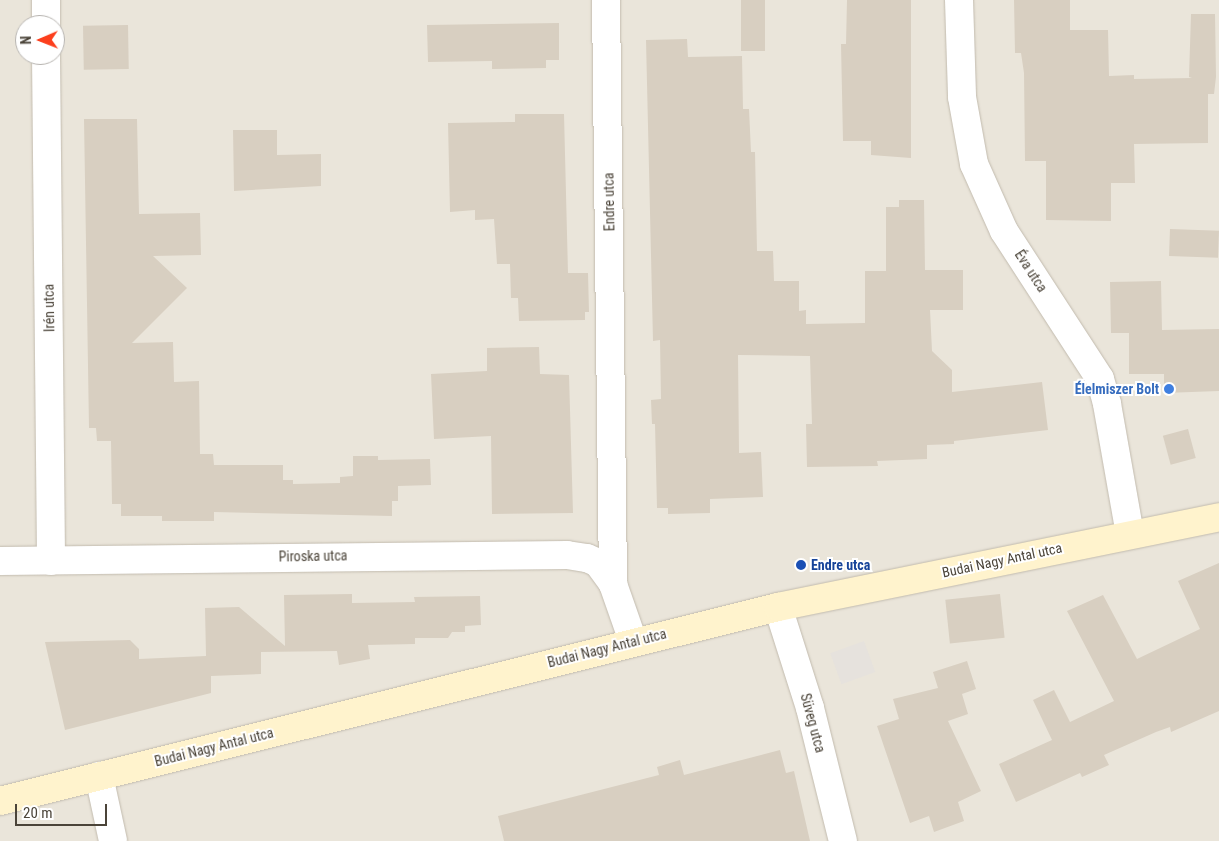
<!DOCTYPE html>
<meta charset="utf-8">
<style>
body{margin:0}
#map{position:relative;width:1219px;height:841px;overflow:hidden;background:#f6f3ec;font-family:"Roboto Condensed",sans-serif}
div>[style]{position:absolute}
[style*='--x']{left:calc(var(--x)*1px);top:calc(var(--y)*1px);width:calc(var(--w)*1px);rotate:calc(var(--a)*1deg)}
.residential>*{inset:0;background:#eae5da}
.industrial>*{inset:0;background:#e6e2dd;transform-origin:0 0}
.building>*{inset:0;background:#d8cfc1;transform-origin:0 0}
.roads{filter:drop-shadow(0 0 1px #c2bbae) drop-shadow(0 0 1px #c2bbae)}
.street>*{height:28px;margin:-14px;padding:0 14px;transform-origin:14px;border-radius:14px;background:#fff}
.secondary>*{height:28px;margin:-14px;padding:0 14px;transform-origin:14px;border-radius:14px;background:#fff3cd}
.dots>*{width:14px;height:14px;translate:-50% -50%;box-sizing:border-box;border:2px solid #fff;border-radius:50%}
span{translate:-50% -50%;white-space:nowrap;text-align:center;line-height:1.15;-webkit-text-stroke:4px #fff;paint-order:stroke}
.street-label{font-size:14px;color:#4b4439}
.shop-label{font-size:14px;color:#366cbe;font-weight:700}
.right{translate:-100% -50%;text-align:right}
.transit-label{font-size:14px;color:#164399;font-weight:700}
.left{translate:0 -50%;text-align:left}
.north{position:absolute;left:15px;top:15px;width:50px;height:50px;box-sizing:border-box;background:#fff;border:1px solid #b7b4b0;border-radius:50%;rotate:269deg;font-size:14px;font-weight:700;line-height:20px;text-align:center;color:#4b4439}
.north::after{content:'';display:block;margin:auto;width:18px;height:22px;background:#fc3f1d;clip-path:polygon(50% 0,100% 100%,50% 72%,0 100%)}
.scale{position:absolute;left:15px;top:804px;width:92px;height:22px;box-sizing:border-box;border:2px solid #4b4439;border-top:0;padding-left:6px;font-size:15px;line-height:18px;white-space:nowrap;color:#4b4439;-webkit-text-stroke:4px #fff;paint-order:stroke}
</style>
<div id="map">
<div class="residential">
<i style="clip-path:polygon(evenodd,0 0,1219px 0,1219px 841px,0 841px,0 0,25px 25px,55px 25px,55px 55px,25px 55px,25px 25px)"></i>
</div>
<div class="industrial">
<i style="left:864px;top:641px;width:33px;height:36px;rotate:70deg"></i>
</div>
<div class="building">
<i style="left:741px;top:0;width:24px;height:51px"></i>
<i style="clip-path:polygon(847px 0,911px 0,911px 158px,871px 155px,871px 141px,843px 141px,841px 44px,846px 44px)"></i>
<i style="clip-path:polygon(1014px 0,1070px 0,1070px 30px,1108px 30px,1109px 76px,1134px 75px,1134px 79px,1192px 78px,1189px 77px,1191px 14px,1215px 14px,1216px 77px,1214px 94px,1208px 94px,1208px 143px,1134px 144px,1135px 183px,1111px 183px,1111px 221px,1046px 220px,1046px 161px,1025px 161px,1024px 73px,1021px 53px,1015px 53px)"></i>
<i style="clip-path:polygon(559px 23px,559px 60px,546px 60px,546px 68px,492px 69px,492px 61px,428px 62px,427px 25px)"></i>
<i style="left:128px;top:25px;width:44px;height:45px;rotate:89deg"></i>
<i style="clip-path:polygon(687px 39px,688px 57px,742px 56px,743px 109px,749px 109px,751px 152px,755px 152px,757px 251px,773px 251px,774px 281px,799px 281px,799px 311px,806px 310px,806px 324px,865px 323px,865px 271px,886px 271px,886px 207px,899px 207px,899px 200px,924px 200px,925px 270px,963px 270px,963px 310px,930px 310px,932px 351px,952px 370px,952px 392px,1042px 382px,1048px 430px,954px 441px,954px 444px,927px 445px,927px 459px,877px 461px,878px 466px,807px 467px,806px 424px,812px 424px,810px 356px,738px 355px,739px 453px,761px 452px,763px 497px,710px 499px,710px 513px,668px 514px,668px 508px,657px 508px,655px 424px,652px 424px,651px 400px,661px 399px,660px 340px,653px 341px,646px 40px)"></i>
<i style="clip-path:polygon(515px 114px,564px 114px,568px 273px,588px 273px,589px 312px,585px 312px,585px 320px,519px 321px,518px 298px,511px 298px,510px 264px,497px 264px,494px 219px,475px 220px,475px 210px,450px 212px,448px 123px,515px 122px)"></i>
<i style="clip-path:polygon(84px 119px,137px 119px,139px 214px,200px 213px,201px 255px,153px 256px,187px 288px,132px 343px,173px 342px,174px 382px,199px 381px,200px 454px,213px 454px,214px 465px,283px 465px,283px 480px,293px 480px,293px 484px,340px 483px,340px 477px,353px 476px,353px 456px,378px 456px,378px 460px,430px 459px,431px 485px,398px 486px,398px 501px,392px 501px,392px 516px,214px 512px,214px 521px,162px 521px,162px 516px,121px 516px,121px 504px,112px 504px,111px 441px,97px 441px,96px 428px,89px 428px)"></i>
<i style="clip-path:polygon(233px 130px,277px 130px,277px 155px,321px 154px,321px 186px,234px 191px)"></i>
<i style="left:1170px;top:229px;width:49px;height:27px;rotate:2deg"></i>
<i style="clip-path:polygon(1161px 281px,1162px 330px,1219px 329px,1219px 391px,1164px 393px,1164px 374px,1129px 374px,1129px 333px,1111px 333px,1110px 282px)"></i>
<i style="clip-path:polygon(539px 347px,540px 374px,569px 375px,573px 513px,492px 514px,491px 436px,434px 439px,431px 374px,487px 371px,487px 348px)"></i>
<i style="left:1188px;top:429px;width:30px;height:26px;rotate:75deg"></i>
<i style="clip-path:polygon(1219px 563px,1219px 711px,1171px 732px,1170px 727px,1156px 732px,1104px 755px,1109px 765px,1082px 777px,1080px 773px,1016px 802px,999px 764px,1052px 740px,1033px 700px,1054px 690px,1070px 722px,1114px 701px,1067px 611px,1103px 595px,1137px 659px,1200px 629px,1178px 581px)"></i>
<i style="clip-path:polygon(352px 594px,352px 603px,415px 602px,414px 597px,480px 596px,481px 625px,465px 626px,465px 632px,452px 632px,448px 638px,415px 638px,415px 644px,368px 645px,370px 659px,339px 665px,337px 651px,261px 652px,261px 674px,211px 676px,211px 693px,65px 730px,45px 642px,130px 640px,139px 649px,139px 659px,206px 656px,205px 608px,239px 607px,285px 646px,284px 595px)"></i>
<i style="left:1000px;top:594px;width:44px;height:55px;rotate:84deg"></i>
<i style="clip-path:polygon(967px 661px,976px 689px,962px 694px,968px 714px,948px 721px,981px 791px,958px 802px,964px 821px,934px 832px,929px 816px,910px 823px,877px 726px,899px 719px,893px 699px,938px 688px,933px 672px)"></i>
<i style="clip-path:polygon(780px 750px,786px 773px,794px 771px,810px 841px,504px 841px,498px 816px,659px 775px,657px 767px,680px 760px,684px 775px)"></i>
</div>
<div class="roads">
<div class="street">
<i style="--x:46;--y:0;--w:25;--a:90"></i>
<i style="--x:606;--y:0;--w:584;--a:89.31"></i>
<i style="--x:613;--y:584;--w:60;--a:70.7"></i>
<i style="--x:959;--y:0;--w:97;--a:88.2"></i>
<i style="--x:962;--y:97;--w:68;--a:79.8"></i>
<i style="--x:974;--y:164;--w:73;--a:65.9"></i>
<i style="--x:1004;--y:231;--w:176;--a:57"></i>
<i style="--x:1100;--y:379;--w:26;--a:74"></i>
<i style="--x:1107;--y:404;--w:132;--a:80"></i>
<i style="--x:46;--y:55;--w:506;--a:89.43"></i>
<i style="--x:0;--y:561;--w:567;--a:-0.61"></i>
<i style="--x:567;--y:555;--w:20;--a:9"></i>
<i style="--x:587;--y:558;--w:12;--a:24"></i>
<i style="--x:598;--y:563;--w:26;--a:54"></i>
<i style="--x:778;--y:607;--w:106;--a:72.4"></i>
<i style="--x:810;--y:708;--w:137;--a:76.1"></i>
<i style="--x:99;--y:776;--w:66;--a:77.8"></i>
</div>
<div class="secondary">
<i style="--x:0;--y:801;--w:802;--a:-14"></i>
<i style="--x:778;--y:607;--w:450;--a:-11.5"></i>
</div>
</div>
<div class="dots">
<i style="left:1169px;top:389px;background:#3f7fe0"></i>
<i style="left:801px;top:565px;background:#1a4fb4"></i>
</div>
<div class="street-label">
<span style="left:609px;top:202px;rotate:-91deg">Endre utca</span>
<span style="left:1031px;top:271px;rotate:57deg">Éva utca</span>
<span style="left:49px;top:308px;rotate:-91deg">Irén utca</span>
<span style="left:313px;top:556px;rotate:-1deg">Piroska utca</span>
<span style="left:1002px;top:560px;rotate:-12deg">Budai Nagy Antal utca</span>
<span style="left:607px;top:648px;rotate:-14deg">Budai Nagy Antal utca</span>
<span style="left:813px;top:723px;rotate:75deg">Süveg utca</span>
<span style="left:214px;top:747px;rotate:-14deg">Budai Nagy Antal utca</span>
</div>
<div class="shop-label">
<span class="right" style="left:1159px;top:389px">Élelmiszer Bolt</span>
</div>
<div class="transit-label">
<span class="left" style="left:811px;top:565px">Endre utca</span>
</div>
<div class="north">N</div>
<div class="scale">20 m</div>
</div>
